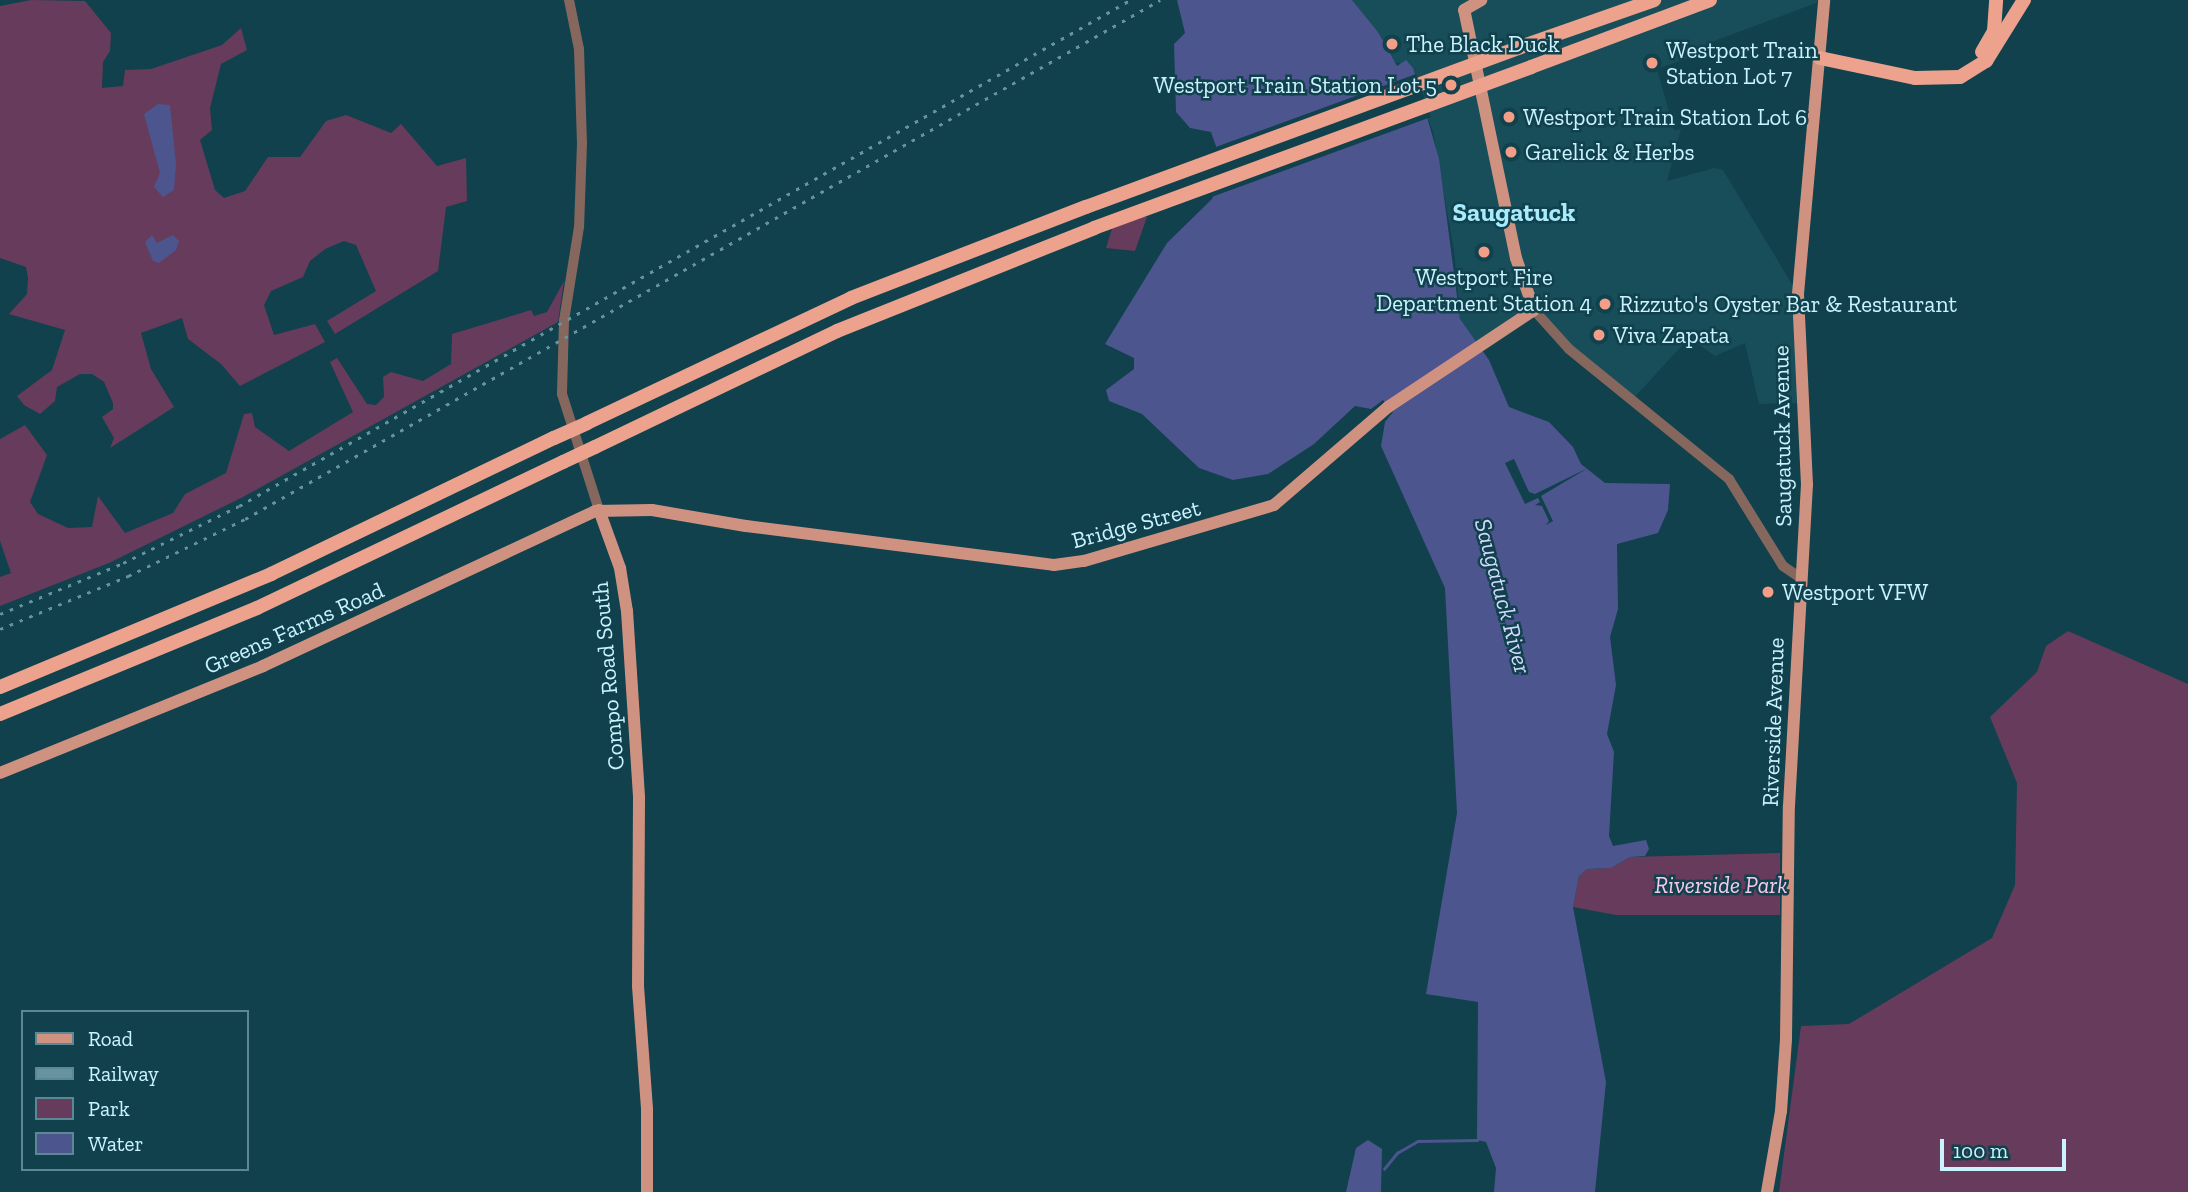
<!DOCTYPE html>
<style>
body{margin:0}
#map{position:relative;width:2188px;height:1192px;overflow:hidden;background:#10414c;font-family:"Zilla Slab",serif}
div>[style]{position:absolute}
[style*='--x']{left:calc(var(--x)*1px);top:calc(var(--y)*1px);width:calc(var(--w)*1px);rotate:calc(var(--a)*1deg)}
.built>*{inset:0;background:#174e5a}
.green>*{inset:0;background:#673b5c}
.water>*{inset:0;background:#4d558f}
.pier>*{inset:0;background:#10414c}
.stream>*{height:2.5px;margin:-1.25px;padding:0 1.25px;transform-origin:1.25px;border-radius:1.25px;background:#4d558f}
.minor>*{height:10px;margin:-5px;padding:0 5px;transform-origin:5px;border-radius:5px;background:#86675e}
.major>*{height:12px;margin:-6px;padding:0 6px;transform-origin:6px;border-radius:6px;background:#d09280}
.highway>*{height:14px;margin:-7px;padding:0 7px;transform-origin:7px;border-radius:7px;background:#eda28d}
.rail>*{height:2.5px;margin-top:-1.25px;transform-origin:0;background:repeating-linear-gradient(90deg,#66939e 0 3.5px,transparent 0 10.5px)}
.highway-bridge>*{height:14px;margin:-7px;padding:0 7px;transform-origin:7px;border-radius:7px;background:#eda28d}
.dots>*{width:19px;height:19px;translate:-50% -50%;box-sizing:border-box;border:4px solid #10414c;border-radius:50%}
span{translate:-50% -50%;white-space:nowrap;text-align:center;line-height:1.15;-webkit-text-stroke:5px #10414c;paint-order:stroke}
.poi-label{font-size:23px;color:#cbf3ff}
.left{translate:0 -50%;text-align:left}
.right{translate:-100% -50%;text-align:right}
.street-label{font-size:23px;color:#cbf3ff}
.park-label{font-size:23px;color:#fbc8ed;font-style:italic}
.water-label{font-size:24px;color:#d2d9fd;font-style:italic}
.quarter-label{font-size:26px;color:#a7ebfd;font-weight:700}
.legend{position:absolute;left:21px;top:1010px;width:228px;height:161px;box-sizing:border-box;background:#10414c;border:2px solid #5b8894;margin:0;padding:9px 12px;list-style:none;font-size:21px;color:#cbf3ff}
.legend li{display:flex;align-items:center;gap:14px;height:35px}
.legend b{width:35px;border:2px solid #5b8894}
.scale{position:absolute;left:1940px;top:1139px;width:126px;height:32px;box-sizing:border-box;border:4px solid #cbf3ff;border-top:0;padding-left:9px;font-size:21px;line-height:24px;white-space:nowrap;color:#cbf3ff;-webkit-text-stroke:5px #10414c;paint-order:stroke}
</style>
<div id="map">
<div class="built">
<i style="clip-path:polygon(1352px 0,1824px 0,1693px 49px,1694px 56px,1657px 69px,1674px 130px,1681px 129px,1667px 181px,1714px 168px,1723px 170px,1798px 294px,1804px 403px,1759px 404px,1745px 343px,1715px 356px,1689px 338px,1633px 399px,1588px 366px,1534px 310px,1479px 343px,1473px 340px,1460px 319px,1454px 251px,1433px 132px,1413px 77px,1402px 64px,1394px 62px,1378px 32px)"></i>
</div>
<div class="green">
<i style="clip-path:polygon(31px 0,85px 1px,111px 33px,110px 51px,103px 62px,102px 88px,123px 86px,125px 70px,151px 69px,222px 45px,241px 28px,247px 50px,221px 64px,210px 108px,212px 130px,200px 140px,215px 190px,224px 198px,245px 191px,268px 157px,300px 157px,326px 121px,346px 115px,391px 133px,401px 124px,437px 166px,466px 158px,467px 201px,446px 207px,438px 271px,335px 334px,327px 321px,376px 291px,356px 245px,344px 241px,325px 249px,310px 261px,303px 277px,271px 291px,264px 305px,274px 335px,315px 324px,325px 342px,240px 386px,221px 364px,188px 339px,182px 318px,141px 333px,151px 369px,174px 407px,110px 448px,114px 438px,102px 417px,113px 409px,113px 403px,104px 382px,92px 374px,80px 374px,57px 387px,55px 401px,40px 414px,24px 405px,17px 396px,52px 370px,65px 330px,9px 314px,27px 294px,28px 278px,26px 267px,0 258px,0 6px)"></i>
<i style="clip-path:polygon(1138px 216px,1147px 217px,1135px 251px,1106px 248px,1114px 222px)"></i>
<i style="clip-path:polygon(564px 281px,558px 322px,243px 497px,109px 563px,0 606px,0 577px,11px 573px,0 541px,0 439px,25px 425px,47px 455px,30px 502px,38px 514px,68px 528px,92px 527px,98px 496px,125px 533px,173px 513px,185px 494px,226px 473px,244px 414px,252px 413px,255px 427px,289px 451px,353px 412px,330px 362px,337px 358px,367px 404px,376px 405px,384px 397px,383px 377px,391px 372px,423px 381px,451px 364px,452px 334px,531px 310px,534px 316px,547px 312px)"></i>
<i style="clip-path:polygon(2068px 631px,2188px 684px,2188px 1192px,1779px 1192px,1801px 1026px,1849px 1024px,1992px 938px,2015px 885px,2017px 783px,1990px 717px,2037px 672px,2046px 646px)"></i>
<i style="clip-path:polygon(1780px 853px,1780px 915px,1616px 915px,1573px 907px,1579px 876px,1587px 869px,1611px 868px,1630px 857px)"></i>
</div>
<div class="water">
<i style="clip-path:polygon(1177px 0,1352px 0,1378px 32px,1397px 66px,1406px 60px,1413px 68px,1439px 159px,1460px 319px,1489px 360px,1509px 407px,1549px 422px,1573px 447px,1581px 464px,1605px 483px,1670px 484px,1668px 510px,1658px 533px,1617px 544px,1618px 609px,1610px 637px,1616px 685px,1607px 734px,1614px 752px,1609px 836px,1613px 846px,1646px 840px,1649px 849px,1645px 856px,1630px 857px,1611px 868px,1587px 869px,1579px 876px,1573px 907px,1606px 1082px,1595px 1192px,1494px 1192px,1496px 1168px,1486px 1142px,1477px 1140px,1478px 1002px,1426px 994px,1457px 813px,1445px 588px,1381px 446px,1385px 422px,1393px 412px,1383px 400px,1371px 409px,1355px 406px,1314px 444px,1268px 474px,1233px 480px,1199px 468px,1142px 414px,1109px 401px,1106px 390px,1134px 369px,1134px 358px,1105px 344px,1167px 243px,1212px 199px,1224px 169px,1211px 132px,1190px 128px,1176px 112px,1174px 44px,1185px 33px)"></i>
<i style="clip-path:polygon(158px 104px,170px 105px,176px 164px,174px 190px,163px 197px,154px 187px,160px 173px,144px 114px)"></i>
<i style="clip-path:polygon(152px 235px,157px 243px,173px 235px,179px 241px,176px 250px,159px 263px,153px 261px,145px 242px)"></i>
<i style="clip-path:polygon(1368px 1140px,1382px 1149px,1381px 1192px,1346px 1192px,1356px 1148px)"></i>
</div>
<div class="pier">
<i style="clip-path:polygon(1416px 74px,1431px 117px,1206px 199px,1220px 169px,1213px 148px)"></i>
<i style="clip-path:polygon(1514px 459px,1529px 492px,1535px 494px,1588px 468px,1541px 496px,1553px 521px,1546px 525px,1549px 521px,1542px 506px,1535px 505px,1540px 502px,1538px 498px,1525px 504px,1505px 463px)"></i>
</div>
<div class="stream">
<i style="--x:1384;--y:1169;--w:21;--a:-51"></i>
<i style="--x:1397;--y:1153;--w:24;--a:-30"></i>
<i style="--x:1418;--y:1141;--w:59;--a:-1"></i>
</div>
<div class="minor">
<i style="--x:569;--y:0;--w:50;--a:78.5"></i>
<i style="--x:579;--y:49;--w:94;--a:88.2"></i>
<i style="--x:582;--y:143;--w:84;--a:92"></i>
<i style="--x:579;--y:227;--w:95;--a:99.1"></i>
<i style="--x:564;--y:321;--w:73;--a:91.6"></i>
<i style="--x:562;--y:394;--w:122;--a:72.3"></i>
<i style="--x:1534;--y:310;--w:52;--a:48.1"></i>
<i style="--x:1569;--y:349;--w:206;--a:39.1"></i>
<i style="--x:1729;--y:479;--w:102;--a:58.2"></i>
<i style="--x:1783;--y:566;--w:22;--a:34"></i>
</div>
<div class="major">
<i style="--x:599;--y:510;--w:62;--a:70.1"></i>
<i style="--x:620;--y:568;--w:44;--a:80.8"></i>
<i style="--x:627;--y:611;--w:187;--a:86.3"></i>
<i style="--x:639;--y:798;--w:188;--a:90.3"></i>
<i style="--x:638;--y:986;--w:123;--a:85.8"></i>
<i style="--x:647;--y:1109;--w:83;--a:90"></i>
<i style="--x:0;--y:773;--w:284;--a:-22.1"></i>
<i style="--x:263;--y:666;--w:366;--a:-25"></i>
<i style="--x:595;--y:511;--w:57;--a:-1"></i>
<i style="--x:652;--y:510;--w:95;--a:9.7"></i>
<i style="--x:746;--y:526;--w:310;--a:7.2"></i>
<i style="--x:1054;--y:565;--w:30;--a:-8"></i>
<i style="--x:1084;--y:561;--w:198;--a:-16.4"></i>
<i style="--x:1274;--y:505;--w:150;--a:-40.7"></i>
<i style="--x:1388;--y:407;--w:175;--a:-33.6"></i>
<i style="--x:1534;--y:310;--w:55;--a:-109.1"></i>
<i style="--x:1516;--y:258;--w:253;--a:-101.8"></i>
<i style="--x:1464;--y:10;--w:20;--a:-30"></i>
<i style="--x:1767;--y:1192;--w:82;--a:-80.2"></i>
<i style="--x:1781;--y:1111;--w:72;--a:-86"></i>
<i style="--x:1786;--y:1039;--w:233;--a:-89.3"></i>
<i style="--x:1789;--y:806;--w:322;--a:-86.8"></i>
<i style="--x:1807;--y:485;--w:191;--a:-92.7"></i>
<i style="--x:1798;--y:294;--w:295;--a:-84.9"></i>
</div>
<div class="highway">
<i style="--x:1523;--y:46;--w:139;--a:-19.3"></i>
<i style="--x:1982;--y:52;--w:24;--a:-60"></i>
<i style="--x:1994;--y:31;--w:31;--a:-86"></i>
<i style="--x:1820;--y:58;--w:97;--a:11.9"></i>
<i style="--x:1915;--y:78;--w:45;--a:-1.3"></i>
<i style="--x:1960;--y:77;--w:31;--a:-32"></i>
<i style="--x:1986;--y:61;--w:72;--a:-58.1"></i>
<i style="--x:1531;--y:67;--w:191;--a:-20.5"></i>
<i style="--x:587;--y:423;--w:292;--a:-25.3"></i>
<i style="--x:851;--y:298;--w:252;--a:-21.2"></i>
<i style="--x:595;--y:447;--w:268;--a:-25.6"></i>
<i style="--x:837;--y:331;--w:277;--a:-21.8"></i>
<i style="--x:0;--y:687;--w:294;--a:-22.6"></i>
<i style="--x:271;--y:574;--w:314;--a:-25.7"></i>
<i style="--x:0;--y:714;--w:278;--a:-22.4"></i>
<i style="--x:257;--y:608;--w:339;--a:-25.5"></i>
</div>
<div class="rail">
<i style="--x:0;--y:614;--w:133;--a:-22.5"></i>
<i style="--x:123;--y:563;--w:129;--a:-26.2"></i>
<i style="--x:239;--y:506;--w:1025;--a:-29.59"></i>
<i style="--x:0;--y:629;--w:139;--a:-22.5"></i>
<i style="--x:128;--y:576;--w:130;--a:-26"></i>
<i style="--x:245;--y:519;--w:1052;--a:-29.56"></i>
</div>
<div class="highway-bridge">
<i style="--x:1086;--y:207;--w:466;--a:-20.2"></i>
<i style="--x:1094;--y:228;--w:466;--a:-20.2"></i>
<i style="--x:554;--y:438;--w:36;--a:-24"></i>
<i style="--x:563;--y:462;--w:35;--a:-25"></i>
</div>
<div class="dots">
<i style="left:1392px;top:44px;background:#f49e87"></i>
<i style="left:1652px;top:63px;background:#f49e87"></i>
<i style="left:1451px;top:85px;background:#f49e87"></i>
<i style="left:1509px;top:117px;background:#f49e87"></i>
<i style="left:1511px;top:152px;background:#f49e87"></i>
<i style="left:1484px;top:252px;background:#f49e87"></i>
<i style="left:1605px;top:304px;background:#f49e87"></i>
<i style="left:1599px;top:335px;background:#f49e87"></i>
<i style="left:1768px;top:592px;background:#f49e87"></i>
</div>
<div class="poi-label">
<span class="left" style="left:1406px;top:44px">The Black Duck</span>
<span class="left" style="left:1666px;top:63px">Westport Train<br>Station Lot 7</span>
<span class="right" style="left:1437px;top:85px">Westport Train Station Lot 5</span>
<span class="left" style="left:1523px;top:117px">Westport Train Station Lot 6</span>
<span class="left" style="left:1525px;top:152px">Garelick &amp; Herbs</span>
<span style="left:1484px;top:290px">Westport Fire<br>Department Station 4</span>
<span class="left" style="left:1619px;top:304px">Rizzuto's Oyster Bar &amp; Restaurant</span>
<span class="left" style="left:1613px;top:335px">Viva Zapata</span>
<span class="left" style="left:1782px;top:592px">Westport VFW</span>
</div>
<div class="street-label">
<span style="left:1782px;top:436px;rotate:-91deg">Saugatuck Avenue</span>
<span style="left:1136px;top:524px;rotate:-15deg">Bridge Street</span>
<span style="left:294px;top:628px;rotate:-24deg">Greens Farms Road</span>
<span style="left:608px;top:676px;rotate:-95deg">Compo Road South</span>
<span style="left:1773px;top:722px;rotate:-88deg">Riverside Avenue</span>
</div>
<div class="park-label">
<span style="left:1721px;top:885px">Riverside Park</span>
</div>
<div class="water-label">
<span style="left:1503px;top:596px;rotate:75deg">Saugatuck River</span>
</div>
<div class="quarter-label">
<span style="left:1514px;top:213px">Saugatuck</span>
</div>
<ul class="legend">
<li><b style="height:9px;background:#d09280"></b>Road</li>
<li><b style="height:9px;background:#66939e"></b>Railway</li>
<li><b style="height:19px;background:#673b5c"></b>Park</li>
<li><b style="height:19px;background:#4d558f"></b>Water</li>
</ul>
<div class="scale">100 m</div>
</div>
